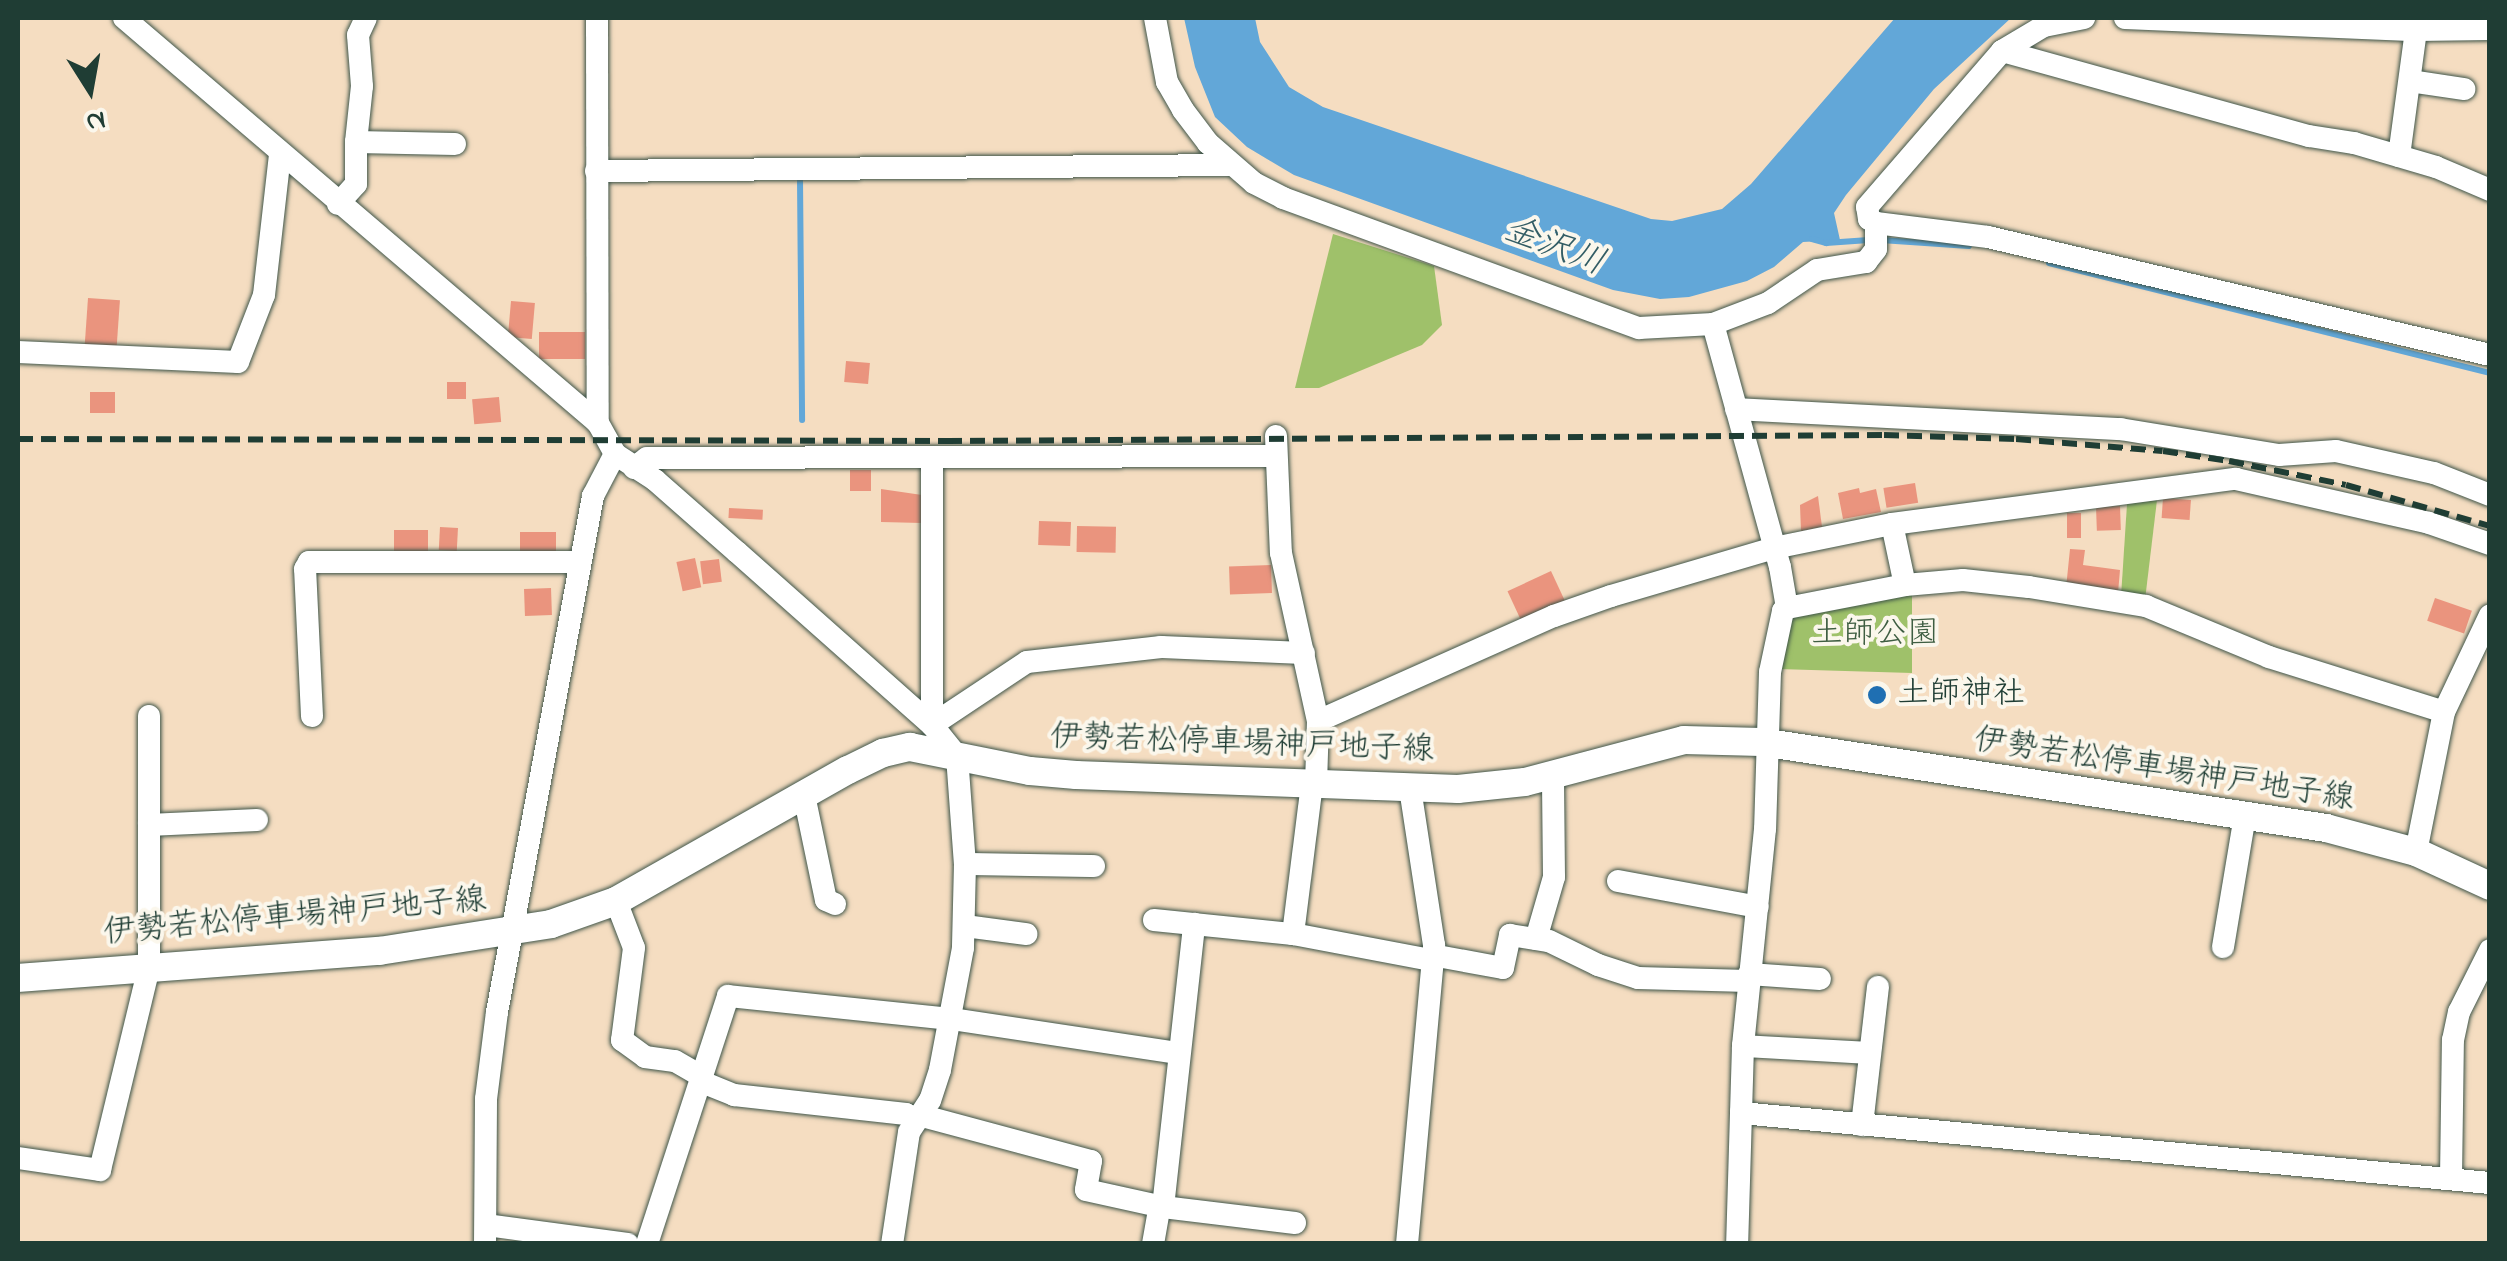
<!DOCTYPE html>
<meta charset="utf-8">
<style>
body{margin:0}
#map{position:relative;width:2507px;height:1261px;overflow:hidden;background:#f5ddc1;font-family:"Indie Flower","Klee One",sans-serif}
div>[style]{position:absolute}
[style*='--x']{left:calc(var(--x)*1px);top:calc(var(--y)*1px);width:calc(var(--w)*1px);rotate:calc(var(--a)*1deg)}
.green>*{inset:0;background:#9fc16a}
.water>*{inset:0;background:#62a7d8}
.stream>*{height:6px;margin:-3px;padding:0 3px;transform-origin:3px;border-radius:3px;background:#62a7d8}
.building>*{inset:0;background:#ea947e;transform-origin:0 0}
.roads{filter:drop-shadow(0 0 2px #3f5549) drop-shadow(0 0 2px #3f5549)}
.minor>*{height:22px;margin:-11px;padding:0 11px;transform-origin:11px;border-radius:11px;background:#fff}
.major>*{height:28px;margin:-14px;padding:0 14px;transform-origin:14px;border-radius:14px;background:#fff}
.rail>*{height:6px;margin-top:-3px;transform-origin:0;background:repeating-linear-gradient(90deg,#1f3d34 0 15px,transparent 0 23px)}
.dots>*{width:28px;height:28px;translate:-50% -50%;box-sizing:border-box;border:5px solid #fbf7ec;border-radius:50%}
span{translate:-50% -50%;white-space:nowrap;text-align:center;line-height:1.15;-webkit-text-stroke:8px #fbf7ec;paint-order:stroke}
.park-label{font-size:32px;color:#3f5e42}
.poi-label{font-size:32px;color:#1f3d34}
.left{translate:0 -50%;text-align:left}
.street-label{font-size:32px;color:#1f3d34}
.water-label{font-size:35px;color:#335d65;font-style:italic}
.frame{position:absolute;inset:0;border:20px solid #1f3d34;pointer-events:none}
.north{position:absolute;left:40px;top:40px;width:100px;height:100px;-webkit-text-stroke:8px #fbf7ec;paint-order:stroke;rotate:169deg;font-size:28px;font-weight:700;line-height:40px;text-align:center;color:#1f3d34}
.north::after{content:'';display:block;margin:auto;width:35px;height:45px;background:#1f3d34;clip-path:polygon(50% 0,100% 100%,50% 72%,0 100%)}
</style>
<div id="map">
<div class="green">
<i style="clip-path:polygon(1333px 234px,1434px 266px,1442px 325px,1422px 345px,1319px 388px,1295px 388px)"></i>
<i style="clip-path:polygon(2157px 500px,2145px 600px,2121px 597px,2127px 504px)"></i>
<i style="clip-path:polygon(1912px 588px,1912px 673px,1778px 669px,1789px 612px)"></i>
</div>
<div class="water">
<i style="clip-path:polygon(1184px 18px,1255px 18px,1260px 42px,1289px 87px,1323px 107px,1651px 219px,1672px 221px,1722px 209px,1751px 184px,1895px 18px,2011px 18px,1934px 89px,1846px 195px,1834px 213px,1840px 240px,1803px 242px,1774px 267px,1747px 281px,1689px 297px,1660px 299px,1613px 290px,1294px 175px,1247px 147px,1215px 117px,1195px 67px)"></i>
</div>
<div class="stream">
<i style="--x:800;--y:179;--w:241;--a:89.5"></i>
<i style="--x:1812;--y:239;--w:15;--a:16"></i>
<i style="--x:1826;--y:243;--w:43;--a:-4"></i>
<i style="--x:1881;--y:240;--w:88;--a:3.9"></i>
<i style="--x:2049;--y:263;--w:455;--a:14"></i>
</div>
<div class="building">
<i style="left:88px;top:298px;width:32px;height:47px;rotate:4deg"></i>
<i style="left:511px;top:301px;width:24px;height:36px;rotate:5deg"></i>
<i style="left:539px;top:332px;width:46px;height:27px"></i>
<i style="left:846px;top:361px;width:24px;height:21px;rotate:5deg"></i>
<i style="left:447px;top:382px;width:19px;height:17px"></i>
<i style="left:90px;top:392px;width:25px;height:21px"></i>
<i style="left:499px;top:397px;width:25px;height:27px;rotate:85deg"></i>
<i style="left:850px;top:470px;width:21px;height:21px"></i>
<i style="left:1915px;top:483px;width:20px;height:32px;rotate:81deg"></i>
<i style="clip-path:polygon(1859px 488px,1860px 493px,1876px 489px,1881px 512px,1843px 519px,1838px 493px)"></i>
<i style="clip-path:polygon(881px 489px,922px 495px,922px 523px,881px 522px)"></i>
<i style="clip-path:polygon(1818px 496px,1822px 527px,1801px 531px,1800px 505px)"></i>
<i style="left:2163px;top:498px;width:28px;height:20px;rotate:4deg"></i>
<i style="left:2120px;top:506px;width:24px;height:24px;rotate:88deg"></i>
<i style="left:729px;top:508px;width:34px;height:10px;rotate:3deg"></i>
<i style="left:2067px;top:513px;width:14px;height:25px"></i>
<i style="left:1039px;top:521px;width:32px;height:24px;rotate:2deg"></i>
<i style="left:1077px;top:526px;width:39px;height:26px;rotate:1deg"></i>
<i style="left:440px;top:527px;width:18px;height:23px;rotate:3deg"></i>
<i style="left:394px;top:530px;width:34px;height:24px"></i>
<i style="left:556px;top:532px;width:22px;height:36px;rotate:90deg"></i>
<i style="clip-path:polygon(2070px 549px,2085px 550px,2083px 565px,2120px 570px,2118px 593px,2066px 588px)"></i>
<i style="left:695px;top:558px;width:30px;height:19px;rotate:78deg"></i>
<i style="left:719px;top:559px;width:23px;height:19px;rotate:83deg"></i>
<i style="left:1271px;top:565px;width:28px;height:42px;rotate:88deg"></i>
<i style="left:1551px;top:571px;width:33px;height:48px;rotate:65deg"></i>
<i style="left:551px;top:588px;width:27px;height:27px;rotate:88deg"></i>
<i style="left:2435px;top:598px;width:39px;height:24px;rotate:19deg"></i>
</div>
<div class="roads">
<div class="minor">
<i style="--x:124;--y:18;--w:623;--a:40.51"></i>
<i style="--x:598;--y:423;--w:35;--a:61"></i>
<i style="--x:615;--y:454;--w:48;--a:33"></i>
<i style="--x:655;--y:480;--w:109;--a:41.3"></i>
<i style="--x:737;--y:552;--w:261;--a:41.6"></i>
<i style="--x:932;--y:725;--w:40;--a:51"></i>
<i style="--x:957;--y:756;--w:108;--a:85.8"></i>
<i style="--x:965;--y:864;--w:84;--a:91.4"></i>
<i style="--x:963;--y:948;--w:124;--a:100.7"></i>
<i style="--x:940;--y:1070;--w:32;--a:108"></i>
<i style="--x:930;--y:1100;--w:38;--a:123"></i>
<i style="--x:909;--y:1132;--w:113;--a:98.6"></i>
<i style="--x:597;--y:18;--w:405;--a:89.9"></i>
<i style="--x:1155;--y:18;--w:65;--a:79.4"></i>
<i style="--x:1167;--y:82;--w:32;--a:60"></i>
<i style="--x:1183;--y:110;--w:41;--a:52.9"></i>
<i style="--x:1208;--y:143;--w:61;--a:41"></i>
<i style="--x:1254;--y:183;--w:33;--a:27"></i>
<i style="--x:1283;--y:198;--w:379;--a:20.1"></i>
<i style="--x:1639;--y:328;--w:74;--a:-3.1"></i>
<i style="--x:1713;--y:324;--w:59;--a:-20.9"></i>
<i style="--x:1768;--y:303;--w:59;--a:-34"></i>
<i style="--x:1817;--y:270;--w:50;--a:-9.3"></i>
<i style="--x:1866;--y:262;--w:16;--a:-52"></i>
<i style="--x:1876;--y:249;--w:26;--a:-90"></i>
<i style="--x:1876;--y:223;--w:8;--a:-150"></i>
<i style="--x:1869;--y:219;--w:12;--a:-99"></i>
<i style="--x:1867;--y:207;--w:206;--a:-49.1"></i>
<i style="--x:2002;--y:51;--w:49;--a:-30.8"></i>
<i style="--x:2044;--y:26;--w:41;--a:-11.3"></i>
<i style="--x:2125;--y:18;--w:291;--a:2.4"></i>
<i style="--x:2416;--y:30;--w:74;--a:-0.8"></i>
<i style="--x:2002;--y:51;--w:319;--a:15.5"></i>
<i style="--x:2309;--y:136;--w:46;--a:8.8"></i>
<i style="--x:2354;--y:143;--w:85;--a:16.3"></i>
<i style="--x:2436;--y:167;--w:59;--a:23.1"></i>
<i style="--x:2410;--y:81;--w:55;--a:8.4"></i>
<i style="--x:356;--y:142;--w:56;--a:-83.9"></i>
<i style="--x:362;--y:86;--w:51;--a:-94.5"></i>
<i style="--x:358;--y:35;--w:19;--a:-65"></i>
<i style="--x:2399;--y:156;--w:127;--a:-82.3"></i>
<i style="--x:596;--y:171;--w:634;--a:-0.54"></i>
<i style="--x:338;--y:204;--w:27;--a:-48"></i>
<i style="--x:356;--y:184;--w:42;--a:-90"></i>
<i style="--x:356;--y:142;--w:99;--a:1.2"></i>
<i style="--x:1876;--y:223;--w:113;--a:7.1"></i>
<i style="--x:1988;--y:237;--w:516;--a:13.23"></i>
<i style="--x:1713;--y:324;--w:252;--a:74.6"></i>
<i style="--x:1780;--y:567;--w:42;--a:80.3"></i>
<i style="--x:1787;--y:608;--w:5;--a:143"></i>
<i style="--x:1783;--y:611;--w:62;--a:102"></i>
<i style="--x:1770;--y:672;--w:157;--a:91.8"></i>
<i style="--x:1765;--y:829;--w:218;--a:95.8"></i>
<i style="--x:1743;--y:1046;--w:198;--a:91.7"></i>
<i style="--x:18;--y:352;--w:220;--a:2.6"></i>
<i style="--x:238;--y:362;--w:72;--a:-68.8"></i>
<i style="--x:264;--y:295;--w:141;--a:-83.5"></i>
<i style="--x:1736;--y:409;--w:385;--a:3"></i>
<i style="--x:2120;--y:429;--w:161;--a:9.3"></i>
<i style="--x:2279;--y:455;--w:57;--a:-4"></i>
<i style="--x:2336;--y:451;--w:100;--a:12.7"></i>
<i style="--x:2434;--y:473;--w:60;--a:21.4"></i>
<i style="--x:1276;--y:436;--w:117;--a:87.6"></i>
<i style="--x:1281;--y:553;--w:172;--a:77.6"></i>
<i style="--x:1318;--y:721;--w:62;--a:91.8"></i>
<i style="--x:932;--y:457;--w:268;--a:90"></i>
<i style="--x:634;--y:468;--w:16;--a:-38"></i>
<i style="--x:647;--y:458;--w:629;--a:-0.18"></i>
<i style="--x:1892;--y:524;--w:62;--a:78"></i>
<i style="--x:1787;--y:608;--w:120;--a:-11"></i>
<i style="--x:1905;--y:585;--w:58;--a:-4.9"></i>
<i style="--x:1963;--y:580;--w:66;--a:6.1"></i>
<i style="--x:2029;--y:587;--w:119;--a:9.2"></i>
<i style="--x:2146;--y:606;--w:133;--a:22.5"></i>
<i style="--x:2269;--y:657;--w:183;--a:17.4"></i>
<i style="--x:312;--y:716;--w:147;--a:-92.7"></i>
<i style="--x:305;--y:569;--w:8;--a:-60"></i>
<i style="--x:309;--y:562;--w:271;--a:0"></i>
<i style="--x:1318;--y:721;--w:258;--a:-24"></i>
<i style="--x:1554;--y:616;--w:60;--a:-19.3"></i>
<i style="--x:1611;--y:596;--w:170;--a:-16.4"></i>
<i style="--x:1774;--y:548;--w:120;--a:-11.5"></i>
<i style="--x:1892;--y:524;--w:347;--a:-7.5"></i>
<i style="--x:2236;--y:479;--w:198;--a:12.8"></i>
<i style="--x:2429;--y:523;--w:65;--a:19"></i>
<i style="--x:932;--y:725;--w:114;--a:-33.6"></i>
<i style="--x:1027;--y:662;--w:135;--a:-6.4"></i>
<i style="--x:1161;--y:647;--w:143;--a:2.4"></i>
<i style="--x:804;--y:795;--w:107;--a:78.2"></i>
<i style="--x:826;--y:900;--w:10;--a:24"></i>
<i style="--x:149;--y:825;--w:108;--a:-2.7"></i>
<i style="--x:2416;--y:852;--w:143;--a:-78.7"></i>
<i style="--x:2444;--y:712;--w:107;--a:-64.6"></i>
<i style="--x:965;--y:864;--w:129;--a:0.9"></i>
<i style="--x:1618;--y:881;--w:142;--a:10.5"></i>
<i style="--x:616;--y:901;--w:50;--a:69"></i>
<i style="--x:634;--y:948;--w:93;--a:97.4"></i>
<i style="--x:622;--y:1040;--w:29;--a:36"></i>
<i style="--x:645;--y:1057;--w:30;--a:8"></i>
<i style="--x:675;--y:1061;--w:32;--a:30"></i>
<i style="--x:1154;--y:920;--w:140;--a:5.8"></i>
<i style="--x:1293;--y:934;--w:140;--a:10.7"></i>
<i style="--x:965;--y:926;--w:62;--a:7.5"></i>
<i style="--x:1293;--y:934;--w:151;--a:-82.8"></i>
<i style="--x:1536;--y:939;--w:65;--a:-73.8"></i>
<i style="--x:1554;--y:877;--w:102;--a:-90.6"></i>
<i style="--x:2223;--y:947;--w:133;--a:-80.5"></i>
<i style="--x:1432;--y:955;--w:72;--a:10.4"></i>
<i style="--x:1503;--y:968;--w:34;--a:-78"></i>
<i style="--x:1510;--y:935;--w:39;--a:9"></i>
<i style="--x:1549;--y:941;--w:55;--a:26.1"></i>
<i style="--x:1598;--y:965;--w:42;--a:18"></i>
<i style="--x:1638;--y:978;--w:110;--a:1.6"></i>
<i style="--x:1749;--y:974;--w:71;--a:4"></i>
<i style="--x:1743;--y:1046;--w:125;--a:3.2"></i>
<i style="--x:702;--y:1082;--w:35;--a:22"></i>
<i style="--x:734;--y:1095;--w:173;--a:6.3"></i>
<i style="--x:906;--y:1114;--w:11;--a:34"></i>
<i style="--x:1741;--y:1113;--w:752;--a:5.34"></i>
<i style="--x:919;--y:1115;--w:178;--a:15"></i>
<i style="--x:1091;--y:1161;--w:29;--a:100"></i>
<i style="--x:1086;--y:1190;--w:79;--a:12.4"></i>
<i style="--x:1163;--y:1207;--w:133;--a:6.9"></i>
<i style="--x:1862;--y:1125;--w:139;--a:-83.4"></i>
<i style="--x:18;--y:1158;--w:83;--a:8.3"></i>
<i style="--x:100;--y:1170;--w:208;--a:-76.4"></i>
<i style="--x:149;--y:968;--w:252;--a:-90"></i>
<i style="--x:2451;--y:1178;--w:138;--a:-89.2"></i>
<i style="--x:2453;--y:1040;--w:29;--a:-78"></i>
<i style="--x:2459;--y:1012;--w:69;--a:-63.4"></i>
<i style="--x:1163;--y:1207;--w:285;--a:-83.7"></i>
<i style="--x:487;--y:1225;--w:142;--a:7.7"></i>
<i style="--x:485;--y:1244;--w:145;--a:-89.6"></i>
<i style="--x:486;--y:1099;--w:88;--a:-82.8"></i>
<i style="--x:497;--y:1012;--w:525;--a:-79.46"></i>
<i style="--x:593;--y:496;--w:47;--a:-62.4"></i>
<i style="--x:647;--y:1244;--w:261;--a:-71.9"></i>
<i style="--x:728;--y:996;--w:225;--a:5.9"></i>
<i style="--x:952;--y:1019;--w:228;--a:8.6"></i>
<i style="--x:1153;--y:1244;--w:39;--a:-80"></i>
<i style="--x:1407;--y:1244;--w:300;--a:-84.8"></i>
<i style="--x:1434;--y:945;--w:159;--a:-98.7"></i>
</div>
<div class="major">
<i style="--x:18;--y:978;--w:362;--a:-4.3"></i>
<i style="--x:379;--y:951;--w:174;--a:-8.9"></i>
<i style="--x:551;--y:924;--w:69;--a:-19.5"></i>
<i style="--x:616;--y:901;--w:266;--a:-29.5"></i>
<i style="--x:848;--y:770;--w:39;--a:-26"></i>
<i style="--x:883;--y:753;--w:28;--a:-13"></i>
<i style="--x:910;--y:747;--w:122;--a:11.3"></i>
<i style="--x:1030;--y:771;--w:46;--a:5"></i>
<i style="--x:1076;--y:775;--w:382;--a:2.1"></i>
<i style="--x:1458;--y:789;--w:67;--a:-6"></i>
<i style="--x:1525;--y:782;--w:164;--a:-14.8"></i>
<i style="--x:1684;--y:740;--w:77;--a:1.5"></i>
<i style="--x:1761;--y:742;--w:572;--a:8.65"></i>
<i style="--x:2326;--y:828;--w:93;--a:14.9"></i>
<i style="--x:2416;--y:852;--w:81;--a:24.7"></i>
</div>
</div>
<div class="rail">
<i style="--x:18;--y:439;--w:929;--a:0.12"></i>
<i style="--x:947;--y:441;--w:937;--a:-0.37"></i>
<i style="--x:1884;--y:435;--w:132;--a:1.7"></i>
<i style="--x:2016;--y:439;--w:147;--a:4.7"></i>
<i style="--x:2163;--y:451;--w:67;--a:8.6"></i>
<i style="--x:2229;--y:461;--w:119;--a:11.6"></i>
<i style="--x:2346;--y:485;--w:150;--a:15.9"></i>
</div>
<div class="dots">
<i style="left:1877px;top:695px;background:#1f6fb2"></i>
</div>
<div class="park-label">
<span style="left:1875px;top:635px">土師公園</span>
</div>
<div class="poi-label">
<span class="left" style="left:1897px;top:695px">土師神社</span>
</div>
<div class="street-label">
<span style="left:1242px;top:745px;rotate:2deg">伊勢若松停車場神戸地子線</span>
<span style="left:2164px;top:771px;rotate:9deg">伊勢若松停車場神戸地子線</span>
<span style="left:295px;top:918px;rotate:-5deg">伊勢若松停車場神戸地子線</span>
</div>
<div class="water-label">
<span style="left:1554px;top:248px;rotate:21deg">金沢川</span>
</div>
<div class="frame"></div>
<div class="north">N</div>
</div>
